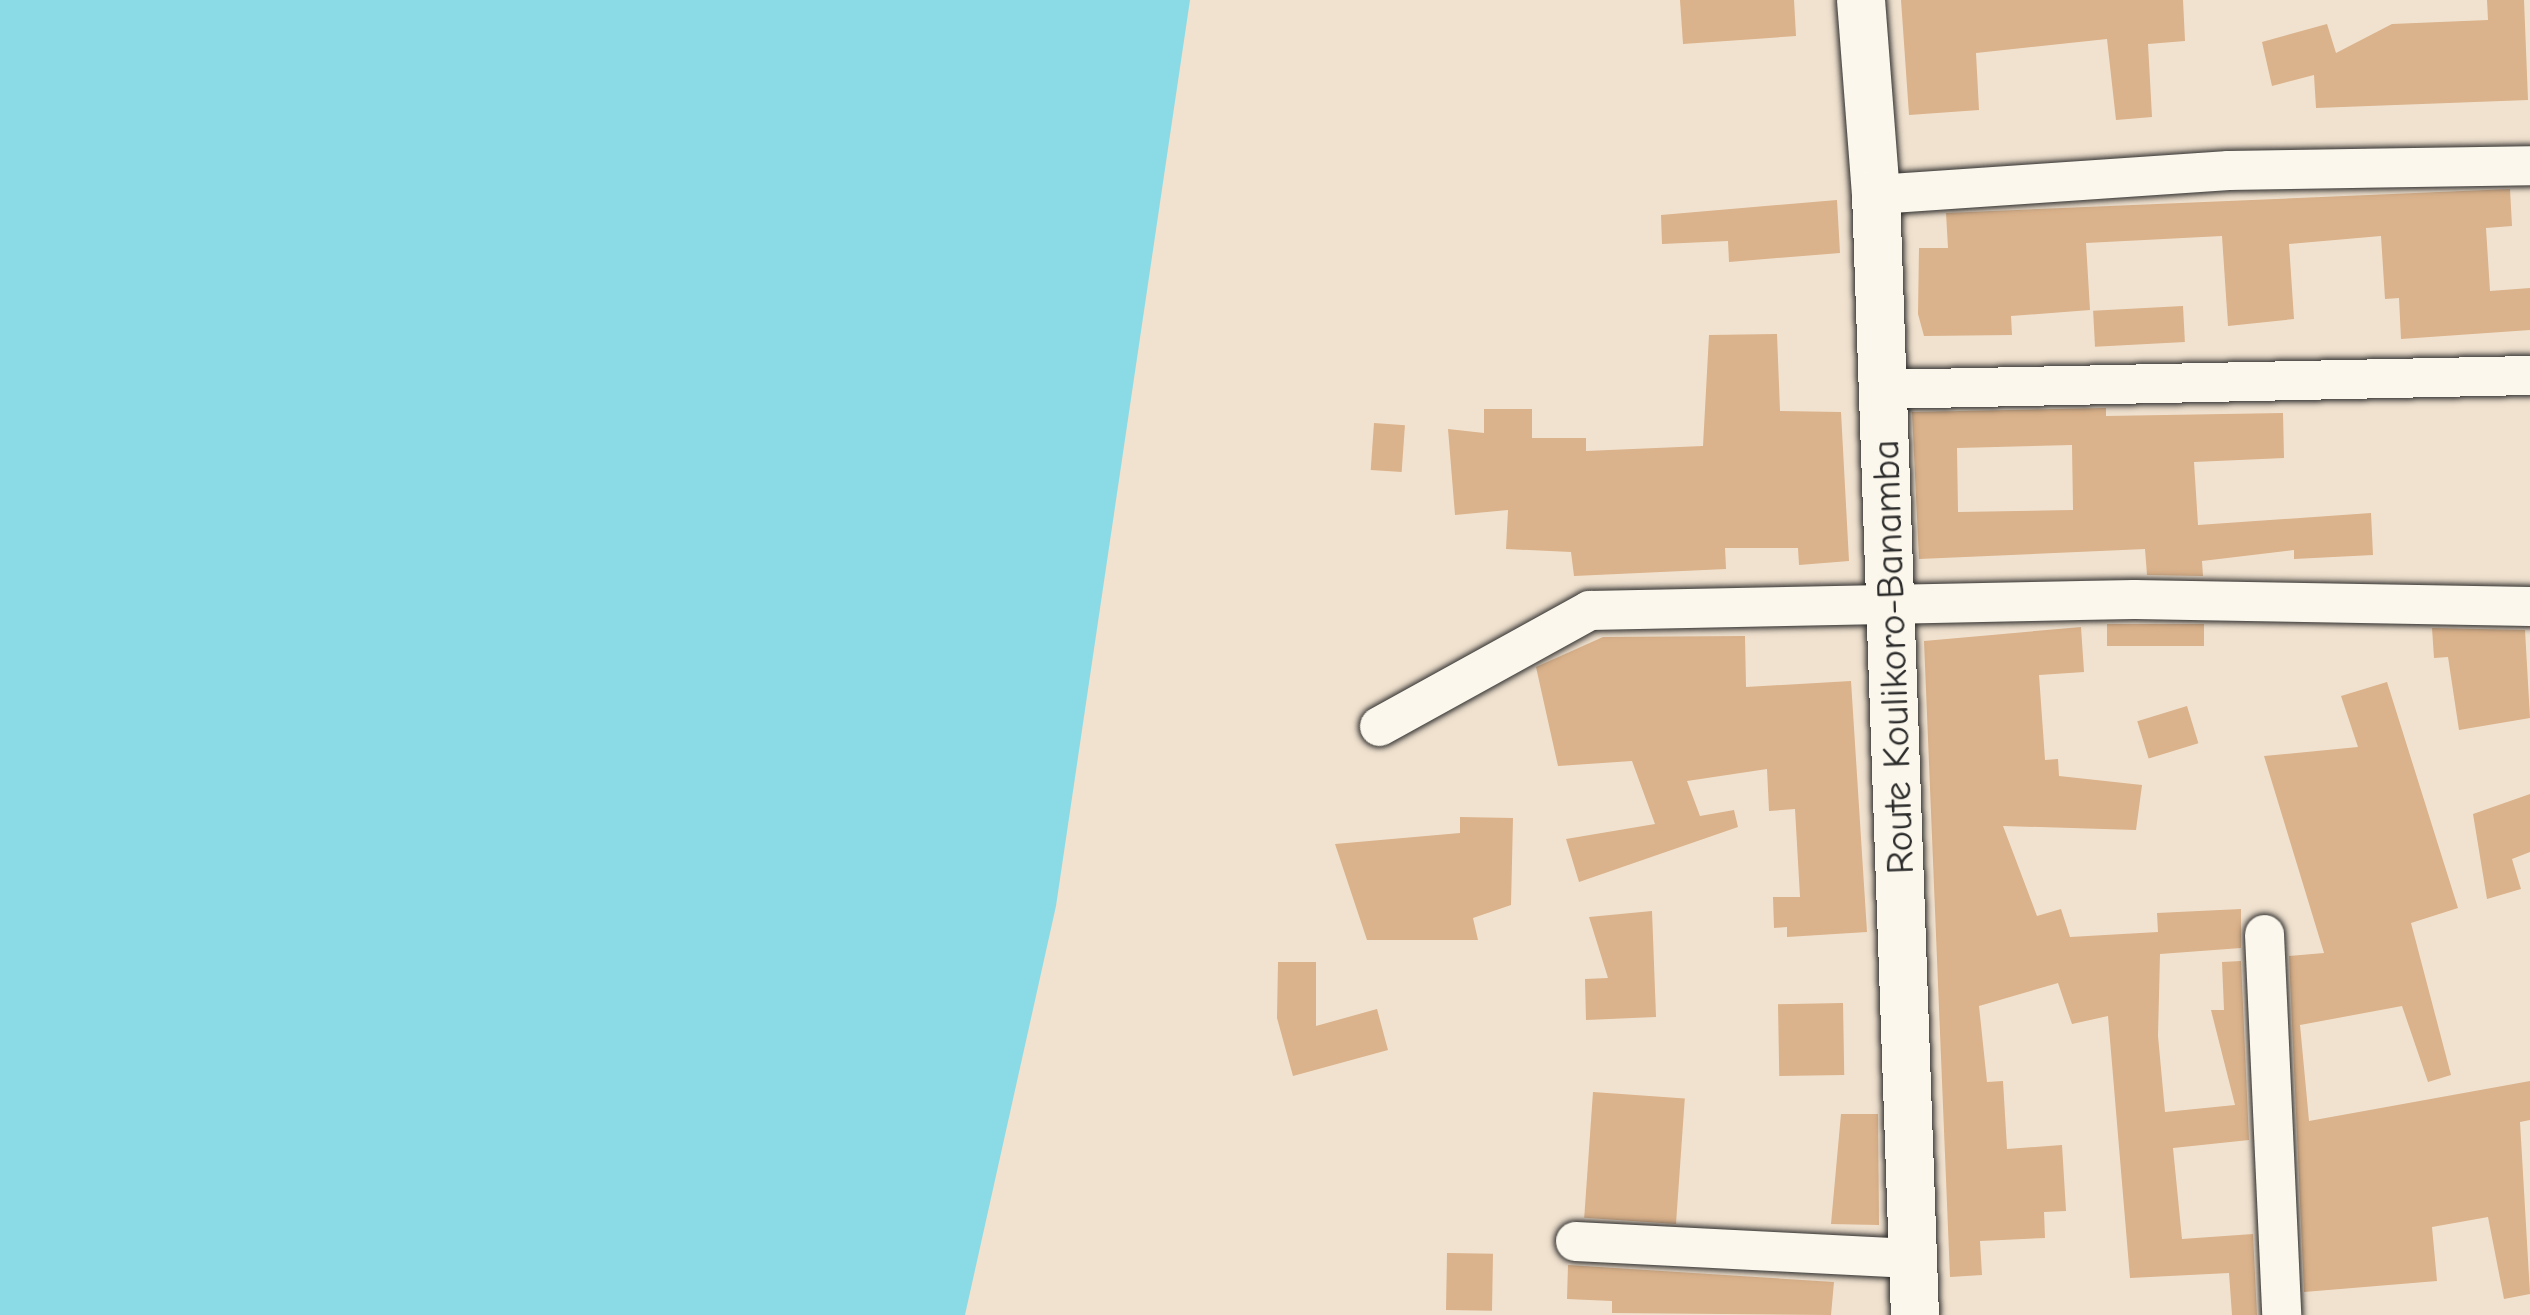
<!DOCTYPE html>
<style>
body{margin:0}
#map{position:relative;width:2530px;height:1315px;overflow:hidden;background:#f1e2cf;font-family:"Comic Neue",sans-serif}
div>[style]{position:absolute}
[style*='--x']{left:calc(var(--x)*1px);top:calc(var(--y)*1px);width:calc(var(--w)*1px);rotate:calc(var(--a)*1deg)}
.water>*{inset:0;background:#8bdbe7}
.building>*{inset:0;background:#dab28b;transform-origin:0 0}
.roads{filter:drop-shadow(0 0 3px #2b2b2b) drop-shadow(0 0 3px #2b2b2b)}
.minor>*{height:39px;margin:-19.5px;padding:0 19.5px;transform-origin:19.5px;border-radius:19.5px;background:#fbf7ec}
.major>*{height:48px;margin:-24px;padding:0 24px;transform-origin:24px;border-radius:24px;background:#fbf7ec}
span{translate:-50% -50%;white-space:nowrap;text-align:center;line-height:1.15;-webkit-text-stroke:10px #fbf7ec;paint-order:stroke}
.street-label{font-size:39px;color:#2b2b2b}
</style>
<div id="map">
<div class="water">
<i style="clip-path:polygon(0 0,1190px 0,1056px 906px,965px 1315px,0 1315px)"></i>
</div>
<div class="building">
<i style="clip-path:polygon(1680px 0,1794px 0,1796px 36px,1683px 44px)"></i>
<i style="clip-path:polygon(1901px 0,2183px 0,2185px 41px,2148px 44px,2152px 117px,2116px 120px,2107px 39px,1976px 53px,1979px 110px,1909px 115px)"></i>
<i style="clip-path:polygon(2487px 0,2524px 0,2528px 100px,2316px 108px,2314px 75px,2272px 86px,2262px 42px,2327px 24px,2336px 53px,2392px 24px,2488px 20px)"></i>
<i style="clip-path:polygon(2510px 189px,2512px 226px,2486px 228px,2490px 291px,2530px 288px,2530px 330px,2401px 339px,2399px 298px,2385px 299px,2381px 236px,2289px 244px,2294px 319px,2228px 326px,2222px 236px,2086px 243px,2090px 310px,2011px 316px,2012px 335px,1924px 336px,1918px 314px,1919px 248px,1948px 248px,1946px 213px)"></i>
<i style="clip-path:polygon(1837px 200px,1840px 253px,1729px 262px,1728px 241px,1662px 244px,1661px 215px)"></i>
<i style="left:2183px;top:306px;width:36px;height:90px;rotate:87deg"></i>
<i style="clip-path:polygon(1777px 334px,1780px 411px,1841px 412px,1849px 561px,1799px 565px,1798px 548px,1725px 548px,1726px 569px,1574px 576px,1571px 552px,1506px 549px,1508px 510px,1455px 515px,1448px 429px,1484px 433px,1484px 409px,1532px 409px,1532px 438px,1586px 438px,1586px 451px,1703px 446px,1709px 335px)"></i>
<i style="clip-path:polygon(evenodd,2106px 408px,2106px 416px,2283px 413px,2284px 458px,2194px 462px,2198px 525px,2371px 513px,2373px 555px,2294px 559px,2294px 550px,2202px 561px,2203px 576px,2147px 575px,2145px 549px,1919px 559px,1912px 412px,2106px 408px,2072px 445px,2073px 510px,1958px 512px,1957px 448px,2072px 445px)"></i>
<i style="left:1374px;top:423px;width:31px;height:47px;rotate:4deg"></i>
<i style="left:2107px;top:624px;width:97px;height:22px"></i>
<i style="clip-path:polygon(2081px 627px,2084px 672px,2039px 675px,2045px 760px,2058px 759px,2059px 776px,2142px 785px,2136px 830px,2003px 826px,2037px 916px,2061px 909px,2070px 937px,2158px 932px,2157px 913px,2241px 909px,2241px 948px,2160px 954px,2158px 1036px,2165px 1112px,2235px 1105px,2211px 1010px,2224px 1010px,2222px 962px,2241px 961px,2249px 1140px,2173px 1148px,2182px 1239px,2253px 1234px,2257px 1315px,2232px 1315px,2229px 1273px,2130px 1278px,2108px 1016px,2072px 1024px,2058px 983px,1979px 1006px,1987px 1082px,2003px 1081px,2007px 1149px,2062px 1145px,2066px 1211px,2044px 1212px,2045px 1238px,1980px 1241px,1982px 1275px,1950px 1277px,1924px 641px)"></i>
<i style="clip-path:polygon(2432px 628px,2525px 630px,2530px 718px,2459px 730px,2448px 657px,2434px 658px)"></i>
<i style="clip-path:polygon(1745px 636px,1746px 687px,1851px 681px,1867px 932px,1787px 937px,1787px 927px,1774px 928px,1773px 897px,1800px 897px,1795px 809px,1769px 811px,1767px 769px,1687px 781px,1700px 816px,1734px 810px,1738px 827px,1579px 882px,1566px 839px,1655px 824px,1632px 761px,1558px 766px,1536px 667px,1603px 637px)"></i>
<i style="clip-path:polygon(2387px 682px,2458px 908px,2411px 923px,2451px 1075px,2428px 1082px,2402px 1006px,2300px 1025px,2309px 1121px,2530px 1081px,2530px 1120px,2520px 1122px,2530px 1294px,2504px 1299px,2488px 1217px,2432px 1227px,2437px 1281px,2304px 1292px,2289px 956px,2324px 953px,2264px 756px,2358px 747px,2341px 696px)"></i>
<i style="left:2187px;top:706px;width:39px;height:52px;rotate:73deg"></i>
<i style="clip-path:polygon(2530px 794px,2530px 852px,2512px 859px,2521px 889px,2487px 899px,2473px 814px)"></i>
<i style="clip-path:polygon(1460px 817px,1513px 818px,1511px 905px,1473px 918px,1478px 940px,1367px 940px,1335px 844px,1460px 833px)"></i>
<i style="clip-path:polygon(1652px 911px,1656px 1017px,1586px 1020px,1585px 979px,1608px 978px,1589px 917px)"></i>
<i style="clip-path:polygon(1278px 962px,1316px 962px,1316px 1026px,1377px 1009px,1388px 1050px,1293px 1076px,1277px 1018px)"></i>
<i style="left:1843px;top:1003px;width:72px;height:65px;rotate:89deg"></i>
<i style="left:1593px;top:1092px;width:92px;height:126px;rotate:4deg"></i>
<i style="clip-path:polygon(1841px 1114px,1878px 1114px,1879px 1225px,1831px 1224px)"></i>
<i style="left:1447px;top:1253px;width:46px;height:57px;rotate:1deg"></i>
<i style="clip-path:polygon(1568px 1265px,1834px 1282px,1831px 1315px,1612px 1313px,1612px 1301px,1567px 1299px)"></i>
</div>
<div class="roads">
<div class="minor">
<i style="--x:1876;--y:194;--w:353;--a:-3.9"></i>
<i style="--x:2228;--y:170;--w:302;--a:-0.9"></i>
<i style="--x:1882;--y:389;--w:648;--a:-1.24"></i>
<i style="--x:1379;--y:726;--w:240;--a:-28.9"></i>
<i style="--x:1589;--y:610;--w:545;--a:-1.16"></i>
<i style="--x:2134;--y:599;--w:396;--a:1"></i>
<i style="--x:2264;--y:934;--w:381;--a:87.4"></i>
<i style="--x:1575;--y:1241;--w:336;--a:2.9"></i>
</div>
<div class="major">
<i style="--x:1861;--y:0;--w:195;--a:85.6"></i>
<i style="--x:1876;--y:194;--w:1122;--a:88.01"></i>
</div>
</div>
<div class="street-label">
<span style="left:1894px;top:657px;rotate:-92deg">Route Koulikoro-Banamba</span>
</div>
</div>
